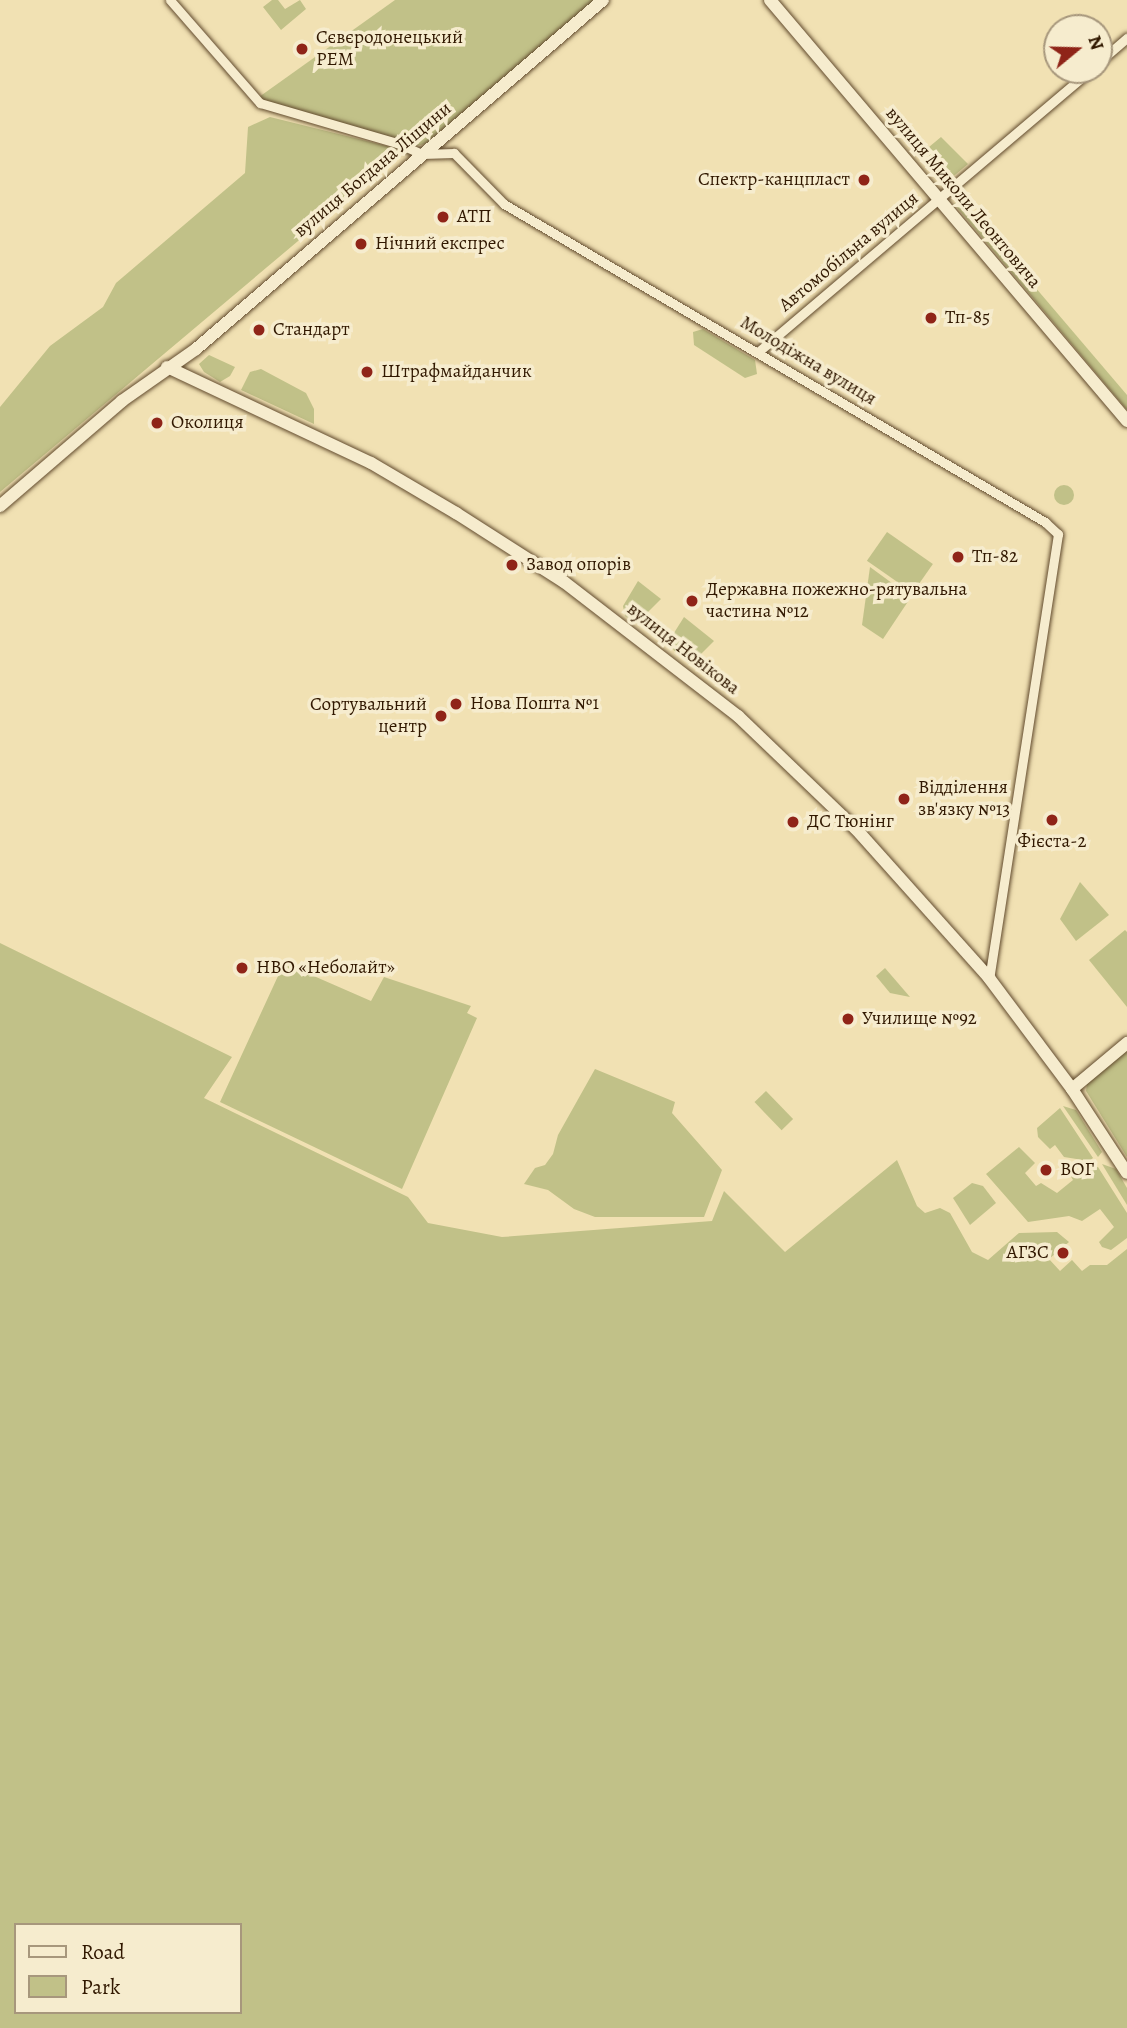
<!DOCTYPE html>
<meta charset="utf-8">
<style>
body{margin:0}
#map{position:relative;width:1127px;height:2028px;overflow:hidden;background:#f1e1b3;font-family:Alegreya,serif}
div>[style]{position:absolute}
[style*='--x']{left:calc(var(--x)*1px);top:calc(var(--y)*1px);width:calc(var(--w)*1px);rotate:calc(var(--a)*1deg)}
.green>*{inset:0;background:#c1c188;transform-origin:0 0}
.round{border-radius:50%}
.roads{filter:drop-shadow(0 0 2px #614a2d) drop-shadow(0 0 2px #614a2d)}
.street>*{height:9px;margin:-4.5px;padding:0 4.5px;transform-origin:4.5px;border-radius:4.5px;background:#f6ecce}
.secondary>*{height:12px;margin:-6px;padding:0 6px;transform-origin:6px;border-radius:6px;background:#f6ecce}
.dots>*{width:19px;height:19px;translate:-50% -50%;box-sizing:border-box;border:4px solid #f6ecce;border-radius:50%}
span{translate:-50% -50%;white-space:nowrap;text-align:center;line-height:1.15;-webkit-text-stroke:7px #f6ecce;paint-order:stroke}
.poi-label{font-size:19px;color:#311800}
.left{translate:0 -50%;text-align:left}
.right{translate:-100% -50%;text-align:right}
.street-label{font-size:19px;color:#311800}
.legend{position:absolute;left:14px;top:1923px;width:228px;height:91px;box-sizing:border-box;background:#f6ecce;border:2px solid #a7977c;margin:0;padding:9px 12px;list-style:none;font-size:21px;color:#311800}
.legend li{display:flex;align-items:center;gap:14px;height:35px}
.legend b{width:35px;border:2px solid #a7977c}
.north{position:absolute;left:1043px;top:14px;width:70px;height:70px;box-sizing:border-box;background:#f6ecce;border:2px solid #a7977c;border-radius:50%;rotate:71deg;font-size:19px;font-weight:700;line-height:28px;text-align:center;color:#311800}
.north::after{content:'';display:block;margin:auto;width:24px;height:32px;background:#8f2418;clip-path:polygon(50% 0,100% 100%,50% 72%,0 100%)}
</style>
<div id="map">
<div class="green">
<i style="clip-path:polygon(272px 0,278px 0,285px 9px,300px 0,306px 9px,281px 30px,263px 7px)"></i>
<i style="clip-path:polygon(395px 0,596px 0,425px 144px,416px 146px,282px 110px,259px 97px)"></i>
<i style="clip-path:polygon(270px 117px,395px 148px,399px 156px,0 492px,0 407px,50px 346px,103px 307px,116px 283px,245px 173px,248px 127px)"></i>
<i style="clip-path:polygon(919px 135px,929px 147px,941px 137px,968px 164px,949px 180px,915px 139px)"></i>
<i style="clip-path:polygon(960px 199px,1127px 395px,1127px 410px,954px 204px)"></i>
<i style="clip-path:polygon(703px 329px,755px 360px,757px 374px,745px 378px,694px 345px,693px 332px)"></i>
<i style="clip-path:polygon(209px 355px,235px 367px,230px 376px,220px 382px,204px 372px,199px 364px)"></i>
<i style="clip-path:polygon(261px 369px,306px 393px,314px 409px,314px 424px,241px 390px,250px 372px)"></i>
<i class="round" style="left:1054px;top:485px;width:20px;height:20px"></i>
<i style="left:887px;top:532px;width:56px;height:35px;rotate:35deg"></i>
<i style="clip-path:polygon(870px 567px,911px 597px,883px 639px,862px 625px)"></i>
<i style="clip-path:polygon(638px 581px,661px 599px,636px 624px,625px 616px,623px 606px)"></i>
<i style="clip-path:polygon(684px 617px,714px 641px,690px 665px,667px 644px)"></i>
<i style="clip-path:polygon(1080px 882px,1109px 915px,1076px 941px,1060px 919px)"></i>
<i style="clip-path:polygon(1125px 930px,1127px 932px,1127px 1007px,1089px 960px)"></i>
<i style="clip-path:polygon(evenodd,0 943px,232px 1057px,204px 1098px,408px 1197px,428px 1223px,502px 1237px,712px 1221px,724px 1191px,785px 1252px,897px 1160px,917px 1206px,925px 1213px,940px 1208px,950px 1213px,972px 1252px,988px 1260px,1019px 1233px,1057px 1232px,1069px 1242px,1049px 1259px,1060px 1271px,1072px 1260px,1082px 1271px,1090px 1265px,1107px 1265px,1127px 1249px,1127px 2028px,0 2028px,0 943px,16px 1925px,240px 1925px,240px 2012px,16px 2012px,16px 1925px)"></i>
<i style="clip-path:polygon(284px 963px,371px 1001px,384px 977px,471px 1006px,467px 1013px,477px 1018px,402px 1189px,220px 1102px)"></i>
<i style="clip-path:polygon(885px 968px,910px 997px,890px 993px,876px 976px)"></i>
<i style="clip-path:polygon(1127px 1050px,1127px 1157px,1086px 1091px,1087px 1084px)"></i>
<i style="clip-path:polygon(595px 1069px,675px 1102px,672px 1113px,722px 1170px,704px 1217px,595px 1217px,574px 1209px,548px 1190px,524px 1184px,535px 1168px,545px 1165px,553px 1154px,558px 1135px)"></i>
<i style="left:766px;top:1091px;width:39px;height:16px;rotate:46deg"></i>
<i style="clip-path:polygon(1063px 1106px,1076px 1110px,1102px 1152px,1098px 1157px)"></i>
<i style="clip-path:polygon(1060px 1108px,1093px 1158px,1089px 1161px,1064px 1157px,1055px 1145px,1050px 1149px,1038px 1137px,1037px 1128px)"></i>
<i style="clip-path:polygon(1019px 1147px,1035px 1163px,1025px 1173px,1036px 1186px,1041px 1183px,1057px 1193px,1073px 1180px,1070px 1175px,1098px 1167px,1127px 1213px,1127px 1238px,1111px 1250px,1102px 1247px,1099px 1242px,1114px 1227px,1100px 1209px,1082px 1221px,1069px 1216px,1028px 1222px,986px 1174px)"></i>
<i style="clip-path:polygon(1102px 1164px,1116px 1169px,1127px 1188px,1127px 1205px)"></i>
<i style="clip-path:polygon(972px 1183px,983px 1186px,996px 1203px,970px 1225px,953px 1198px)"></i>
</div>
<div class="roads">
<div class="street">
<i style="--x:170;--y:0;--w:137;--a:48.9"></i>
<i style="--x:260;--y:103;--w:143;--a:16.3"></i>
<i style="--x:397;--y:143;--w:27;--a:24"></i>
<i style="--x:422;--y:154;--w:32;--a:-2"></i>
<i style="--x:454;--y:153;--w:71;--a:45.6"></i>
<i style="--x:504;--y:204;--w:628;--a:30.45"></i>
<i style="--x:1045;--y:522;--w:18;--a:43"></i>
<i style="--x:1058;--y:534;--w:449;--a:98.8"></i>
<i style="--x:1099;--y:62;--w:37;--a:-41"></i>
<i style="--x:758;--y:352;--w:436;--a:-40.3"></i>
</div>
<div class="secondary">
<i style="--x:770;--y:0;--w:552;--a:49.7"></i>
<i style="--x:167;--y:367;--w:225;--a:25.2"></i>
<i style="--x:371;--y:463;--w:99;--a:30.5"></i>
<i style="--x:456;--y:513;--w:128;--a:32.6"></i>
<i style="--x:564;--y:582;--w:220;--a:37.6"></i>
<i style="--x:738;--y:716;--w:163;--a:43.8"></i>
<i style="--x:856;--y:829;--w:200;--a:48.2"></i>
<i style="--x:989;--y:978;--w:139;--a:53.2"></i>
<i style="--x:1072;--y:1089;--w:100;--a:56.8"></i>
<i style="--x:0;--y:506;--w:161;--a:-40.7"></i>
<i style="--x:122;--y:401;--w:90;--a:-35.1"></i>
<i style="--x:196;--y:349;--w:536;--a:-40.61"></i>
<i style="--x:1072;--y:1089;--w:72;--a:-39.9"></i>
</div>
</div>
<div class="dots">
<i style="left:302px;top:49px;background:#8f2418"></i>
<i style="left:864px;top:180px;background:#8f2418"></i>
<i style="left:443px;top:217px;background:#8f2418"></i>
<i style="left:361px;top:244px;background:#8f2418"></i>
<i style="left:931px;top:318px;background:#8f2418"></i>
<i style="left:259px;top:330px;background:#8f2418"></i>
<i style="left:367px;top:372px;background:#8f2418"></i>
<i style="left:157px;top:423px;background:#8f2418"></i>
<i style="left:958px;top:557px;background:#8f2418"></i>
<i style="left:512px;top:565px;background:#8f2418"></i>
<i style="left:692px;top:601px;background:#8f2418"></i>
<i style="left:456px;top:704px;background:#8f2418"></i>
<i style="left:441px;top:716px;background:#8f2418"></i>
<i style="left:904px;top:799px;background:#8f2418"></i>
<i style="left:1052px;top:820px;background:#8f2418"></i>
<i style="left:793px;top:822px;background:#8f2418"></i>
<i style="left:242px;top:968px;background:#8f2418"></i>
<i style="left:848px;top:1019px;background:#8f2418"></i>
<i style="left:1046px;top:1170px;background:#8f2418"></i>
<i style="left:1063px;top:1253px;background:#8f2418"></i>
</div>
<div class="poi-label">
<span class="left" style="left:316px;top:49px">Сєвєродонецький<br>РЕМ</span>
<span class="right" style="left:850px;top:180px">Спектр-канцпласт</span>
<span class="left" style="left:457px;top:217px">АТП</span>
<span class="left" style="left:375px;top:244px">Нічний експрес</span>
<span class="left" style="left:945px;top:318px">Тп-85</span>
<span class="left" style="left:273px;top:330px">Стандарт</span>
<span class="left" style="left:381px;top:372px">Штрафмайданчик</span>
<span class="left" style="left:171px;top:423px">Околиця</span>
<span class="left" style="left:972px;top:557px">Тп-82</span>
<span class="left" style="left:526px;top:565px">Завод опорів</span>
<span class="left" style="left:706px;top:601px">Державна пожежно-рятувальна<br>частина №12</span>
<span class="left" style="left:470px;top:704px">Нова Пошта №1</span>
<span class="right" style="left:427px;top:716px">Сортувальний<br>центр</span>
<span class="left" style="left:918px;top:799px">Відділення<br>зв'язку №13</span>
<span class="left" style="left:807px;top:822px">ДС Тюнінг</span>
<span style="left:1052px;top:842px">Фiєста-2</span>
<span class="left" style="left:256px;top:968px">НВО «Неболайт»</span>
<span class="left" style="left:862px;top:1019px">Училище №92</span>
<span class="left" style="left:1060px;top:1170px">ВОГ</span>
<span class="right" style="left:1049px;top:1253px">АГЗС</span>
</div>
<div class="street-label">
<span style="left:373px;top:170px;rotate:-40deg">вулиця Богдана Ліщини</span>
<span style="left:963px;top:198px;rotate:50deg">вулиця Миколи Леонтовича</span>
<span style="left:849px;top:252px;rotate:-40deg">Автомобільна вулиця</span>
<span style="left:808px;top:361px;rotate:31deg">Молодіжна вулиця</span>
<span style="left:683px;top:649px;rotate:38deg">вулиця Новікова</span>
</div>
<ul class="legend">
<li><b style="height:9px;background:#f6ecce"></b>Road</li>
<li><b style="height:19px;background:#c1c188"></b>Park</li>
</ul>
<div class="north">N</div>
</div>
